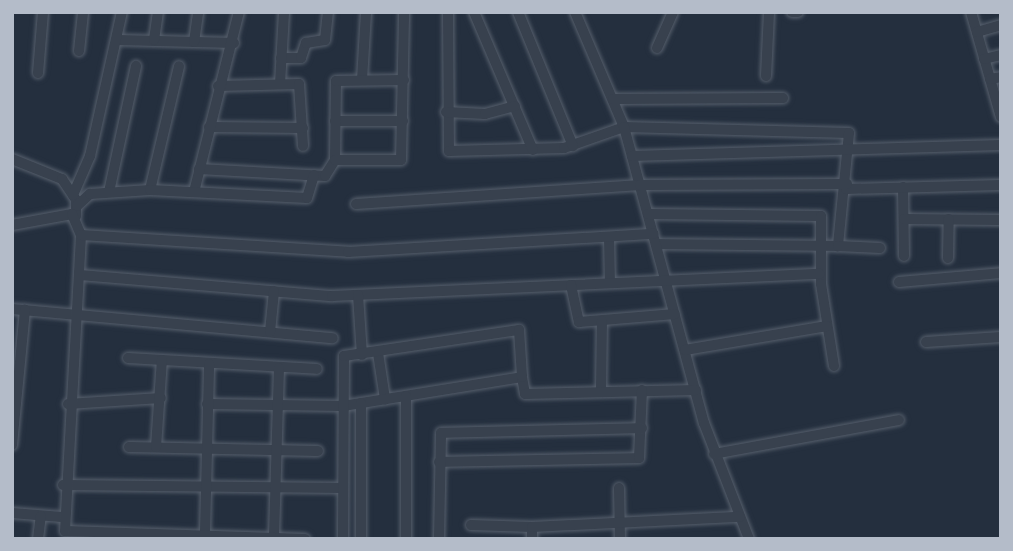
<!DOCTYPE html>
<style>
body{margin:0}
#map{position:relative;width:1013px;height:551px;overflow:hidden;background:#242f3e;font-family:"Source Sans 3",sans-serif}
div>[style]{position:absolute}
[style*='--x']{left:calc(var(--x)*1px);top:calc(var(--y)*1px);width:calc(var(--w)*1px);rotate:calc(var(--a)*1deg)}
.roads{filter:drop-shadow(0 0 2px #565f6c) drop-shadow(0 0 2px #565f6c)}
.minor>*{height:10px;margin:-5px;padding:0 5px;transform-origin:5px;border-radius:5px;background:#38414e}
span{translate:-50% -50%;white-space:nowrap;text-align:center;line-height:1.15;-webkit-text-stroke:6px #1d2633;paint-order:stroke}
.frame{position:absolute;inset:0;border:14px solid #b4bcc9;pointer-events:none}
</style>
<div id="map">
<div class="roads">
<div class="minor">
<i style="--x:448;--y:12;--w:139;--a:89.6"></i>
<i style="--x:449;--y:151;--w:115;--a:-1.5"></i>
<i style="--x:564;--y:148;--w:64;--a:-19.3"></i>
<i style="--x:624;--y:127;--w:225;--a:1.5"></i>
<i style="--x:849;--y:133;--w:114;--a:95.6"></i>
<i style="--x:838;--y:246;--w:182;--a:-179.4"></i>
<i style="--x:474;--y:12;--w:150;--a:66.9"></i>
<i style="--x:518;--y:12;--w:145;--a:67.7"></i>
<i style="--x:575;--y:12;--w:125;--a:66.9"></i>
<i style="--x:624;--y:127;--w:307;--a:74.9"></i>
<i style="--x:704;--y:423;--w:124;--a:68.8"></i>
<i style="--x:792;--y:12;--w:6;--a:0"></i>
<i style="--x:971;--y:12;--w:109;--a:74.1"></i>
<i style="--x:977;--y:32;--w:25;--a:-16"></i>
<i style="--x:118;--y:40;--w:116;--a:1.5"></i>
<i style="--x:154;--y:40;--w:28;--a:-82"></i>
<i style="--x:194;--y:42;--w:30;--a:-82"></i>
<i style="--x:657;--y:48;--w:39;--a:-66"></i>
<i style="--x:79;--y:51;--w:39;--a:-84"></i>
<i style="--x:281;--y:58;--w:20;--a:0"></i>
<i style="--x:301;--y:58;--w:16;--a:-72"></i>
<i style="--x:306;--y:43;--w:19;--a:-9"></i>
<i style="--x:325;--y:40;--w:28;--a:-84"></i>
<i style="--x:984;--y:59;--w:17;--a:-13"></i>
<i style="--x:38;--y:73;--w:61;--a:-85.3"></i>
<i style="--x:766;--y:76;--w:64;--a:-87.3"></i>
<i style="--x:990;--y:79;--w:11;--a:-10"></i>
<i style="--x:362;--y:80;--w:68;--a:-86.6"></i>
<i style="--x:280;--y:84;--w:72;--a:-86.8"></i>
<i style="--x:218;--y:86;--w:81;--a:-1.4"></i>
<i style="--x:299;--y:84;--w:62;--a:86.3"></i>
<i style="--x:613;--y:99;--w:170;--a:-0.3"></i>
<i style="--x:446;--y:112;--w:39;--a:3"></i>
<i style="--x:485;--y:114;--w:31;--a:-15"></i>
<i style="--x:335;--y:121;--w:68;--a:0"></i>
<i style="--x:209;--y:127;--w:94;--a:0.6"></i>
<i style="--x:632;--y:156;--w:369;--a:-1.7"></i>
<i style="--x:12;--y:159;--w:54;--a:21.8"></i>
<i style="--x:62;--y:179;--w:25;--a:56"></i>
<i style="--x:76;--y:200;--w:16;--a:90"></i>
<i style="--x:335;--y:160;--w:79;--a:-89.3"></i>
<i style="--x:336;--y:81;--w:68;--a:-0.8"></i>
<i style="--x:199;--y:169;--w:126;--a:3.2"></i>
<i style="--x:325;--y:176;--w:19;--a:-58"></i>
<i style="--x:335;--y:160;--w:66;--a:0"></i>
<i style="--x:401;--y:160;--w:148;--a:-88.8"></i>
<i style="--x:903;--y:187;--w:69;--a:89.2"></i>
<i style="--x:846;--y:189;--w:155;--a:-1.5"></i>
<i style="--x:150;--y:190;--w:127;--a:-76.8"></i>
<i style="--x:109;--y:192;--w:129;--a:-77.9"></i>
<i style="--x:194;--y:192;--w:186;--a:-76"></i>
<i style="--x:73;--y:195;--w:43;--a:-66.4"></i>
<i style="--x:90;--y:156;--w:148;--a:-77.5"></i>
<i style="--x:356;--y:204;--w:285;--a:-3.8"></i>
<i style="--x:640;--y:185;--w:207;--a:-0.3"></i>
<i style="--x:77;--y:206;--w:18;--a:-43"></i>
<i style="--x:90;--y:194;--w:60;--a:-3.8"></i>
<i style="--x:150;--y:190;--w:157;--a:2.9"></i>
<i style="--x:307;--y:198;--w:24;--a:-73"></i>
<i style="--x:648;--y:214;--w:173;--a:0.7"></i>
<i style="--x:821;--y:216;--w:68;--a:90"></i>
<i style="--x:821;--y:284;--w:83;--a:81"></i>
<i style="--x:904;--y:219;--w:97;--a:0.6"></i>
<i style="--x:12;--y:225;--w:61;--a:-10.4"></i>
<i style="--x:72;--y:214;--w:23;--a:67"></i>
<i style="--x:609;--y:237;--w:46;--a:88.8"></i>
<i style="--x:838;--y:246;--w:42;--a:2.7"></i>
<i style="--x:948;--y:258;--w:39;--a:-89"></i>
<i style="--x:80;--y:275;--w:253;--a:4.8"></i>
<i style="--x:332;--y:296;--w:488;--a:-2.6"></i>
<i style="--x:899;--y:282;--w:102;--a:-5"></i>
<i style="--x:571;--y:285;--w:38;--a:78"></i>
<i style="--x:579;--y:322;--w:96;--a:-4.8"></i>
<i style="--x:358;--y:295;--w:60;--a:86.2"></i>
<i style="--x:12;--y:309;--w:322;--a:5.2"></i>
<i style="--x:270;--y:332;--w:41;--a:-84.4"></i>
<i style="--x:926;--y:342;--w:75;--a:-3.8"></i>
<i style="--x:685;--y:350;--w:144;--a:-9.6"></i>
<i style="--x:378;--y:353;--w:47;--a:81.3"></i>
<i style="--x:128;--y:358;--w:189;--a:3.3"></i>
<i style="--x:601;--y:390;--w:69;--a:-89.2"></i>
<i style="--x:68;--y:404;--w:93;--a:-3.7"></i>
<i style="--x:207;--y:404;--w:136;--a:0.8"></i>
<i style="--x:343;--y:406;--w:181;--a:-9.2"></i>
<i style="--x:522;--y:377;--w:17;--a:80"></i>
<i style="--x:525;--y:394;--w:171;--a:-1.3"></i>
<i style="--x:12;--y:445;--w:136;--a:-84.5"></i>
<i style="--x:129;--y:447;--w:189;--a:1.2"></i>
<i style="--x:156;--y:447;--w:87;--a:-86.1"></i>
<i style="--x:714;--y:454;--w:188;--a:-10.4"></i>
<i style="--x:439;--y:462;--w:200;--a:-1.1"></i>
<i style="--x:639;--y:458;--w:68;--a:-87.5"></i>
<i style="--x:63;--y:485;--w:280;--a:0.6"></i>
<i style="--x:619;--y:488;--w:51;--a:88.9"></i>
<i style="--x:12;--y:513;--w:50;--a:4.6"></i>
<i style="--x:471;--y:525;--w:61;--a:1.9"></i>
<i style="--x:205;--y:532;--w:168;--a:-88.6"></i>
<i style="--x:274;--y:536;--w:168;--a:-88.3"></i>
<i style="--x:38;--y:539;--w:23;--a:-83"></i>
<i style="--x:305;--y:539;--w:240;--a:-178.1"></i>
<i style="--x:65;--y:531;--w:296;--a:-86.9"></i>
<i style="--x:81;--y:235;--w:268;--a:3.6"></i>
<i style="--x:348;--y:252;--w:306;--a:-3.4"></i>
<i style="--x:343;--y:539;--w:183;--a:-89.7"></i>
<i style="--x:344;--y:356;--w:177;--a:-8.5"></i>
<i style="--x:519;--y:330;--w:47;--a:86.3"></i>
<i style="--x:361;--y:539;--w:136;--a:-90"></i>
<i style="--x:406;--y:539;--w:143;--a:-90"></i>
<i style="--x:439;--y:539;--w:106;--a:-88.9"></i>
<i style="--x:441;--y:433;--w:201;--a:-1.4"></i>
<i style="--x:532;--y:539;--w:12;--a:-90"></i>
<i style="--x:532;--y:527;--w:208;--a:-2.8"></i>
</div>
</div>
<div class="frame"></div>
</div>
